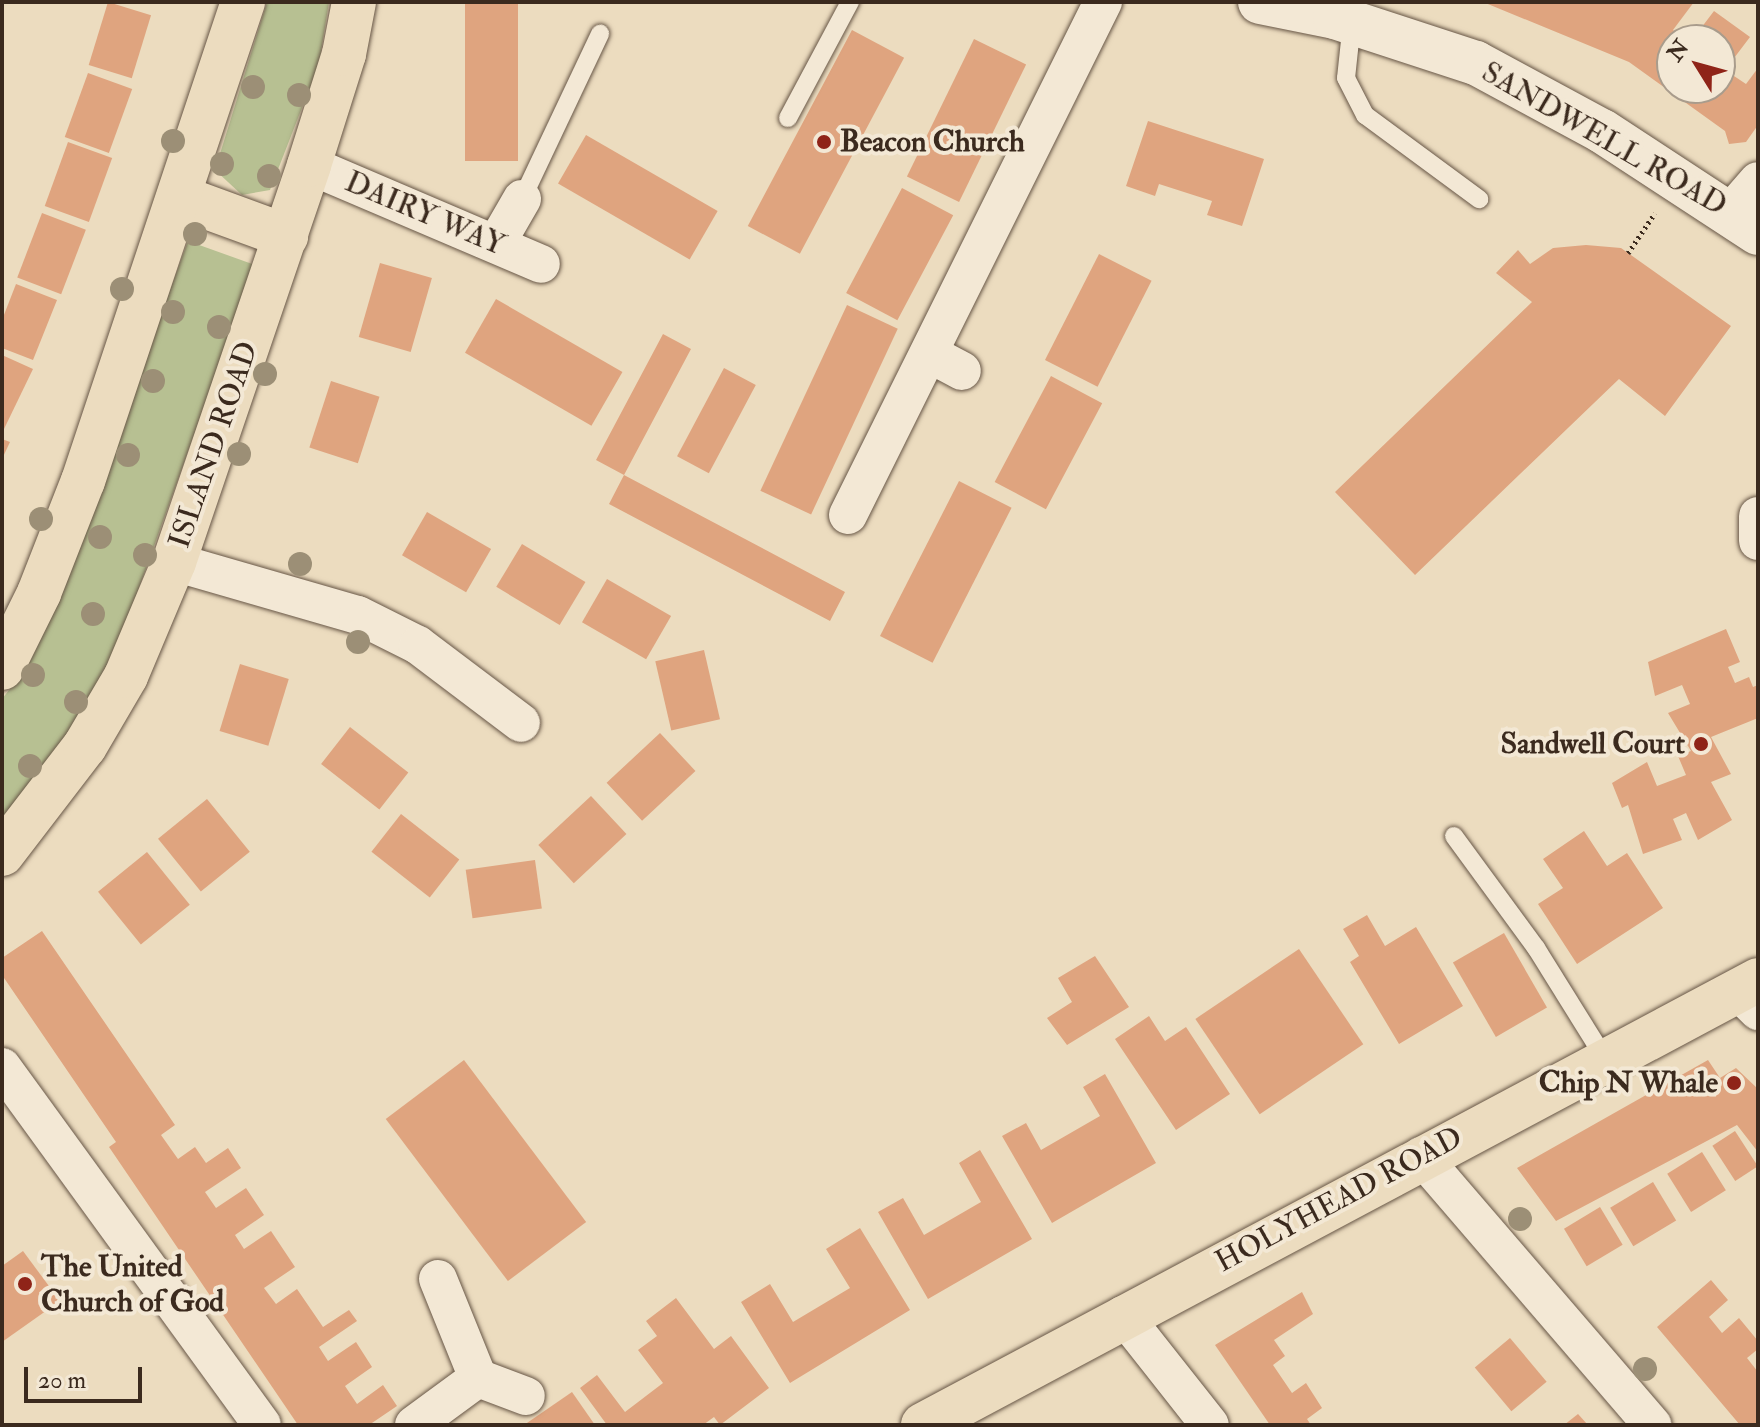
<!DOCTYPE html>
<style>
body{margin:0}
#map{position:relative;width:1760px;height:1427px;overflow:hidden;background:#ecdcbf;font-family:"IM FELL Double Pica",serif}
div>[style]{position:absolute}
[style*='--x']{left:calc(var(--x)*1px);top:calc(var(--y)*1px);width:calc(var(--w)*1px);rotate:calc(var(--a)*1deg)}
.green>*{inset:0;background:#b7c092}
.building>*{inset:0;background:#dfa47f;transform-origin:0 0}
.path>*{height:5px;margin-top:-2.5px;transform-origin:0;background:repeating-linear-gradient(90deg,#3b2a1e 0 2px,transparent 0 6px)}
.roads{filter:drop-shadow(0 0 2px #675646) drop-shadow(0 0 2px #675646)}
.service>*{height:18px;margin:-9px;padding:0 9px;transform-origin:9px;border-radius:9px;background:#f3e8d5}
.minor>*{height:38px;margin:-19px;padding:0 19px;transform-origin:19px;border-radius:19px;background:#f3e8d5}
.tertiary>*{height:44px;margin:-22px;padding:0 22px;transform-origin:22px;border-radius:22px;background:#f3e8d5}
.primary>*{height:44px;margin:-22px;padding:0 22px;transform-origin:22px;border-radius:22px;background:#ecdcbf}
.trunk>*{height:44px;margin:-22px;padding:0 22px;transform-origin:22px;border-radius:22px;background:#ecdcbf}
.trees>*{width:24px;height:24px;margin:-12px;border-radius:50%;background:#9c8f76}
.dots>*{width:22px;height:22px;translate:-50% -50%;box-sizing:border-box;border:4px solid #f3e8d5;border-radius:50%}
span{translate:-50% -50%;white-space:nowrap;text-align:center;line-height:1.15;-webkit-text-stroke:8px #f3e8d5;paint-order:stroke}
.street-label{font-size:30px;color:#3b2a1e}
.poi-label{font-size:30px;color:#3b2a1e;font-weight:700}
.left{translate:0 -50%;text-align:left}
.right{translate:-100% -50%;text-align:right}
.frame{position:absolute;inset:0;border:4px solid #3b2a1e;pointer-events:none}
.north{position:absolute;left:1656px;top:24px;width:80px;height:80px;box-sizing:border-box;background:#f3e8d5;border:2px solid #a99c8c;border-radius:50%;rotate:307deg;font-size:22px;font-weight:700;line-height:32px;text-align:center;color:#3b2a1e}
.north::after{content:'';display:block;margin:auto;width:28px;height:36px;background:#8f2418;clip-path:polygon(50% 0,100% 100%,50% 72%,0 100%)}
.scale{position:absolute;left:24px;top:1367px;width:118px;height:36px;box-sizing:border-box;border:4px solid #3b2a1e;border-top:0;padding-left:10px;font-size:24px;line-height:28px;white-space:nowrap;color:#3b2a1e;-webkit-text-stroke:6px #f3e8d5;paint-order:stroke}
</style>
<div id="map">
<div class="green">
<i style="clip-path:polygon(267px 2px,329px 2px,319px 64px,270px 190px,242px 195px,215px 170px)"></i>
<i style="clip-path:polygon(188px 241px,255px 265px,112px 663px,25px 803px,2px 827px,2px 699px,16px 681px,78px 540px)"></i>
</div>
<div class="building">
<i style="left:108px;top:2px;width:45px;height:66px;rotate:17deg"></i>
<i style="left:465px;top:2px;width:53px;height:159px"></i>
<i style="clip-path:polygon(1483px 2px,1694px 2px,1673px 30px,1686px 40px,1672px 40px,1672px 88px,1720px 88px,1720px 40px,1692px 40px,1714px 11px,1750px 37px,1725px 70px,1746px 84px,1758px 68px,1758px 125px,1746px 142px,1729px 144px,1725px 131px,1629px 62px)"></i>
<i style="left:852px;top:30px;width:59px;height:222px;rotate:28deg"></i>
<i style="left:974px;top:39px;width:58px;height:153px;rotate:26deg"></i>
<i style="left:88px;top:73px;width:47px;height:68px;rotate:20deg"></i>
<i style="clip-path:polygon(1148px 121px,1264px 159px,1242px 226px,1207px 215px,1212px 201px,1159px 184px,1155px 196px,1126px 186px)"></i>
<i style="left:586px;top:135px;width:152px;height:56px;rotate:30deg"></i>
<i style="left:68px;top:142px;width:47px;height:68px;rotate:20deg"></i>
<i style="left:902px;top:188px;width:58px;height:119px;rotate:28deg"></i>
<i style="left:42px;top:213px;width:47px;height:69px;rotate:21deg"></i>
<i style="clip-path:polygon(1586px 245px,1621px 248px,1731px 326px,1665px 416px,1619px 379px,1415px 575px,1335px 492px,1532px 302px,1496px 273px,1518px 250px,1530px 264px,1553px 248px)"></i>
<i style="left:1099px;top:254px;width:59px;height:119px;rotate:27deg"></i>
<i style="left:380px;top:263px;width:54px;height:77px;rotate:16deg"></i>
<i style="clip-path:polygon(16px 284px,57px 300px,33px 360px,2px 348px,2px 320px)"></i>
<i style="left:496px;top:299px;width:146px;height:62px;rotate:30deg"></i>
<i style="left:847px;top:305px;width:56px;height:205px;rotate:25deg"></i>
<i style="clip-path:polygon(663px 334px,691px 349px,624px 475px,845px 592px,830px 621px,609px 504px,624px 475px,596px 460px)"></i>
<i style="clip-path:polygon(2px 355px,33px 369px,4px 429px,2px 428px)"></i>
<i style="left:724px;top:368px;width:36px;height:100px;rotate:28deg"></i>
<i style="left:1051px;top:376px;width:58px;height:120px;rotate:28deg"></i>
<i style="left:331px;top:381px;width:51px;height:70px;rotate:18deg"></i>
<i style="clip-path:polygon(2px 439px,10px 442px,2px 459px)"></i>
<i style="left:959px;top:481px;width:59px;height:174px;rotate:27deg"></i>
<i style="left:427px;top:512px;width:74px;height:50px;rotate:30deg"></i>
<i style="left:522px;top:544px;width:74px;height:50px;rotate:31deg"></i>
<i style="left:607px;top:579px;width:74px;height:50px;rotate:30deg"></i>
<i style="clip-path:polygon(1726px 629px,1740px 662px,1728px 667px,1735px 683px,1749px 677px,1753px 687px,1758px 685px,1758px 718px,1711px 737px,1731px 774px,1711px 782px,1732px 820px,1698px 840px,1686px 813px,1673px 819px,1682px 840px,1643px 854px,1628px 805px,1622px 808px,1612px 783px,1647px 762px,1657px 786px,1686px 775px,1678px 756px,1691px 751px,1668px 713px,1690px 704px,1682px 685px,1655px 696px,1648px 662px)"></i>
<i style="left:704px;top:650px;width:71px;height:50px;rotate:77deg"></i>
<i style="left:240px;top:664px;width:51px;height:70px;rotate:17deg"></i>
<i style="left:350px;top:727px;width:74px;height:47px;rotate:38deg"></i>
<i style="left:660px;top:733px;width:52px;height:73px;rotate:47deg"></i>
<i style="left:591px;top:796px;width:52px;height:72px;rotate:47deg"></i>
<i style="left:207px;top:799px;width:68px;height:63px;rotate:51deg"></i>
<i style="left:401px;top:814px;width:74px;height:48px;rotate:38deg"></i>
<i style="clip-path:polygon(1584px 831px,1607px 866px,1627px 853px,1663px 908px,1577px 964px,1538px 904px,1563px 888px,1543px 859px)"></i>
<i style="left:147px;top:852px;width:68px;height:63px;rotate:51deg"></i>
<i style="left:535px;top:860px;width:49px;height:70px;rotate:82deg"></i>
<i style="clip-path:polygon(1367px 915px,1385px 946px,1416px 927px,1463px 1006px,1399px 1044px,1350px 962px,1359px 956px,1343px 929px)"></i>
<i style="clip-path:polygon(42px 931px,175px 1125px,161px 1135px,178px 1159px,195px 1147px,206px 1163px,228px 1148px,241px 1168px,205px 1192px,216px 1208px,246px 1188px,264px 1215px,235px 1235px,244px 1249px,271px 1231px,295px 1267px,264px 1288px,276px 1304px,297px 1289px,323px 1327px,349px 1310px,357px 1321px,319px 1347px,328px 1361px,356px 1342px,372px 1367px,345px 1386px,357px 1404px,383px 1385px,397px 1406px,369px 1425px,298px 1425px,109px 1147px,116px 1142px,2px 975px,2px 958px)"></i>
<i style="left:1504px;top:933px;width:86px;height:59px;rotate:60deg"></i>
<i style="left:1299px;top:949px;width:115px;height:125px;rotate:56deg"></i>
<i style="clip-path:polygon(1095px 956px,1129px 1007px,1067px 1045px,1047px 1018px,1072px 1002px,1058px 978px)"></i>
<i style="clip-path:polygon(1149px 1016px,1165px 1041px,1186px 1027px,1230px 1094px,1176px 1130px,1115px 1039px)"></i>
<i style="left:464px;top:1060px;width:203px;height:98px;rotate:53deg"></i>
<i style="clip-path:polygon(1708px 1060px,1720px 1078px,1736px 1068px,1758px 1089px,1758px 1152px,1737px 1125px,1556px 1221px,1517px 1168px)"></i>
<i style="clip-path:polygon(1105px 1074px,1156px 1163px,1052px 1223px,1002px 1136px,1026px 1123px,1041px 1150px,1100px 1116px,1083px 1087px)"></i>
<i style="left:1735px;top:1131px;width:42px;height:27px;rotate:57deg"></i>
<i style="clip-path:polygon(980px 1150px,1032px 1239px,928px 1299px,878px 1212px,903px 1198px,924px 1235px,981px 1202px,959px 1163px)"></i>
<i style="left:1702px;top:1152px;width:45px;height:41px;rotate:58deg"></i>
<i style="left:1653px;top:1182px;width:45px;height:50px;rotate:59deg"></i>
<i style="left:1600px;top:1207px;width:44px;height:42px;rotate:59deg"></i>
<i style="clip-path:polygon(860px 1228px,910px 1310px,790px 1383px,741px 1302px,770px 1284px,793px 1322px,850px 1288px,826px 1249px)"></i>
<i style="clip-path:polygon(23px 1251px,60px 1301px,2px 1342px,2px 1266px)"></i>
<i style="clip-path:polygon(1711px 1280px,1728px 1300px,1709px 1317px,1722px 1333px,1739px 1318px,1758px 1341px,1758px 1349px,1747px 1358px,1758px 1372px,1758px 1425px,1740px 1425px,1657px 1327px)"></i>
<i style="clip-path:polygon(1302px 1292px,1313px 1314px,1274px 1340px,1285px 1356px,1273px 1365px,1292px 1393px,1306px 1383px,1322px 1408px,1307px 1419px,1311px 1425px,1270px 1425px,1215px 1345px)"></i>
<i style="clip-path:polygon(676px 1298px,714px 1349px,731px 1336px,769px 1388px,720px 1425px,714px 1417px,703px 1425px,607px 1425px,580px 1388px,597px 1375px,625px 1412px,663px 1383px,638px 1350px,657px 1336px,646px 1321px)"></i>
<i style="left:1510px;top:1338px;width:57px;height:46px;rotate:50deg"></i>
<i style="clip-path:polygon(572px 1392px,595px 1425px,524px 1425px)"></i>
<i style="clip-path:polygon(1578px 1414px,1588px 1425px,1564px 1425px)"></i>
</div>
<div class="path">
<i style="--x:1628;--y:253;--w:48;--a:-56"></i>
</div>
<div class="roads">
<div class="service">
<i style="--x:1352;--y:22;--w:56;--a:96.1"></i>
<i style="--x:1346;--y:78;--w:42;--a:62.8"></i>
<i style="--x:1365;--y:115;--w:142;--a:36.4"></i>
<i style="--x:788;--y:118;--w:132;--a:-61.9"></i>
<i style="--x:522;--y:199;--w:183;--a:-64.7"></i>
<i style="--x:1454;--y:836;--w:139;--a:53.8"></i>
<i style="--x:1536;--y:948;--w:131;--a:58.1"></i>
</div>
<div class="minor">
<i style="--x:309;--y:165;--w:252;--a:23.1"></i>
<i style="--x:1731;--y:212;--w:41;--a:-48.9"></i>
<i style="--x:496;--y:244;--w:52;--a:-60"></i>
<i style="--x:930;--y:354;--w:36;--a:28"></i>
<i style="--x:848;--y:515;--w:573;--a:-63.57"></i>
<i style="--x:1758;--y:516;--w:25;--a:90"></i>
<i style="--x:174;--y:562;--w:191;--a:16.1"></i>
<i style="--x:358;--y:615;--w:67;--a:26.6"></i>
<i style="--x:418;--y:645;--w:129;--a:37.1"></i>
<i style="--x:1737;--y:990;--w:30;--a:45"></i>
<i style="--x:2;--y:1067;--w:442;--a:54"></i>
<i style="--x:1421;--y:1156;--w:355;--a:49.3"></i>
<i style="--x:438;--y:1279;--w:107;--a:68"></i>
<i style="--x:478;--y:1378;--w:51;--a:20.6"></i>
<i style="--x:1123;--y:1315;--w:140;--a:51.7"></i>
<i style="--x:414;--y:1425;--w:79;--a:-36.3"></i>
</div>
<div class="tertiary">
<i style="--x:1260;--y:2;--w:76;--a:11.3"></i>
<i style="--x:1335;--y:17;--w:148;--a:18.1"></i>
<i style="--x:1476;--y:63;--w:143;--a:28.4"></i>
<i style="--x:1602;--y:131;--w:186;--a:33.2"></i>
</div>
<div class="primary">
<i style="--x:182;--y:198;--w:111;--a:20.1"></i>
<i style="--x:2;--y:668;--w:84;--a:-63.7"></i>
<i style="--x:39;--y:593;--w:120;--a:-68.6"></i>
<i style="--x:83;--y:481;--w:505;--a:-71.53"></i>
<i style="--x:2;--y:854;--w:136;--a:-52.5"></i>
<i style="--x:85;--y:746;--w:81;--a:-59.6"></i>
<i style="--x:126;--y:676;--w:124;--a:-67.2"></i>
<i style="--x:174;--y:562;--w:419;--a:-71.2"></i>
<i style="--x:309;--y:165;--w:116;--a:-72.5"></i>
<i style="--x:344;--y:54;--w:53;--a:-79.1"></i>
</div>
<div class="trunk">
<i style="--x:923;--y:1425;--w:946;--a:-28.05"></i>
</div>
</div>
<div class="trees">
<i style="left:253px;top:87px"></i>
<i style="left:299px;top:95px"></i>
<i style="left:173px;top:141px"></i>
<i style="left:222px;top:164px"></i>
<i style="left:269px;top:176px"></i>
<i style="left:195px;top:234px"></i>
<i style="left:122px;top:289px"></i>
<i style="left:173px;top:312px"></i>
<i style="left:219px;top:327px"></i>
<i style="left:265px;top:374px"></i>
<i style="left:153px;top:381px"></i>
<i style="left:239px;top:454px"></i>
<i style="left:128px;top:455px"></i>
<i style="left:41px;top:519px"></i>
<i style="left:100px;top:537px"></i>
<i style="left:145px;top:555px"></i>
<i style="left:300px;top:564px"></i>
<i style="left:93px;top:614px"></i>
<i style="left:358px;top:642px"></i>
<i style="left:33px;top:675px"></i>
<i style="left:76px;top:702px"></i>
<i style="left:30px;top:766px"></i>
<i style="left:1520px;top:1219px"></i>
<i style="left:1645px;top:1369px"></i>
</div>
<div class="dots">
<i style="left:824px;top:142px;background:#8f2418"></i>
<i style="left:1701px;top:744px;background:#8f2418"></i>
<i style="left:1734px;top:1083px;background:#8f2418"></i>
<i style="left:25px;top:1284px;background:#8f2418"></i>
</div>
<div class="street-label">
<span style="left:1604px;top:139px;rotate:30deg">SANDWELL ROAD</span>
<span style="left:425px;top:214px;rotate:23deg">DAIRY WAY</span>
<span style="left:214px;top:445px;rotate:-71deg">ISLAND ROAD</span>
<span style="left:1339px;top:1200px;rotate:-28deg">HOLYHEAD ROAD</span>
</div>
<div class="poi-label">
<span class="left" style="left:840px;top:142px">Beacon Church</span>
<span class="right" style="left:1685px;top:744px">Sandwell Court</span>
<span class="right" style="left:1718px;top:1083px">Chip N Whale</span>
<span class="left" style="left:41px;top:1284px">The United<br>Church of God</span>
</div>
<div class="frame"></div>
<div class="north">N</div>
<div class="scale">20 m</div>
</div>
